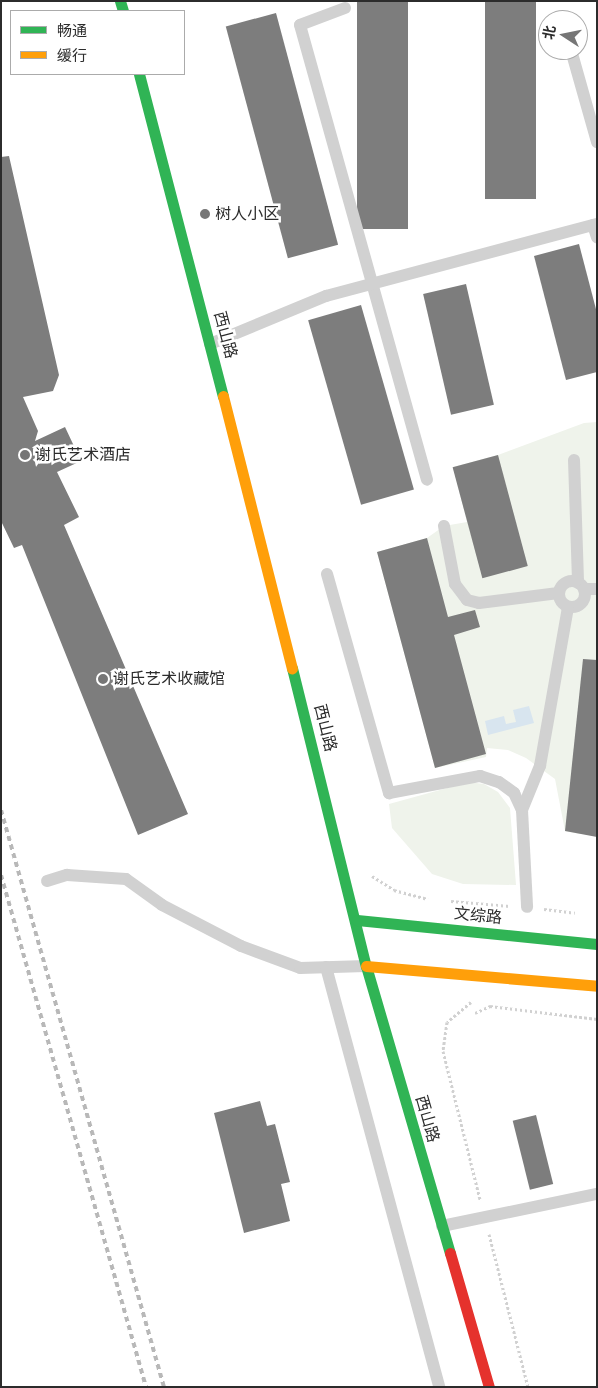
<!DOCTYPE html>
<meta charset="utf-8">
<style>
body{margin:0}
#map{position:relative;width:598px;height:1388px;overflow:hidden;background:#fff;font-family:Cabin,"Noto Sans SC",sans-serif}
div>[style]{position:absolute}
[style*='--x']{left:calc(var(--x)*1px);top:calc(var(--y)*1px);width:calc(var(--w)*1px);rotate:calc(var(--a)*1deg)}
.green>*{inset:0;background:#eff3eb}
.water>*{inset:0;background:#d8e5ef}
.building>*{inset:0;background:#7d7d7d;transform-origin:0 0}
.path>*{height:3px;margin-top:-1.5px;transform-origin:0;background:repeating-linear-gradient(90deg,#d1d1d1 0 2.5px,transparent 0 5px)}
.lane>*{height:12px;margin:-6px;padding:0 6px;transform-origin:6px;border-radius:6px;background:#d1d1d1}
.lane>.ring{margin:-6px;padding:0;box-sizing:content-box;background:none;border:12px solid #d1d1d1;border-radius:50%}
.fast>*{height:11px;margin:-5.5px;padding:0 5.5px;transform-origin:5.5px;border-radius:5.5px;background:#30b455}
.slow>*{height:11px;margin:-5.5px;padding:0 5.5px;transform-origin:5.5px;border-radius:5.5px;background:#ff9f0a}
.jam>*{height:11px;margin:-5.5px;padding:0 5.5px;transform-origin:5.5px;border-radius:5.5px;background:#e5322d}
.rail>*{height:4px;margin-top:-2px;transform-origin:0;background:repeating-linear-gradient(90deg,#b8b8b8 0 5px,transparent 0 9px)}
.dots>*{width:14px;height:14px;translate:-50% -50%;box-sizing:border-box;border:2px solid #fff;border-radius:50%}
span{translate:-50% -50%;white-space:nowrap;text-align:center;line-height:1.15;-webkit-text-stroke:5px #fff;paint-order:stroke}
.poi-label{font-size:16px;color:#2c2c2c}
.left{translate:0 -50%;text-align:left}
.street-label{font-size:16px;color:#2c2c2c}
.frame{position:absolute;inset:0;border:2px solid #2c2c2c;pointer-events:none}
.legend{position:absolute;left:10px;top:10px;width:175px;height:65px;box-sizing:border-box;background:#fff;border:1px solid #ababab;margin:0;padding:6px 9px;list-style:none;font-size:15px;color:#2c2c2c}
.legend li{display:flex;align-items:center;gap:10px;height:25px}
.legend b{width:25px;border:1px solid #ababab}
.north{position:absolute;left:538px;top:10px;width:50px;height:50px;box-sizing:border-box;background:#fff;border:1px solid #ababab;border-radius:50%;rotate:281deg;font-size:14px;font-weight:700;line-height:20px;text-align:center;color:#2c2c2c}
.north::after{content:'';display:block;margin:auto;width:18px;height:22px;background:#767676;clip-path:polygon(50% 0,100% 100%,50% 72%,0 100%)}
</style>
<div id="map">
<div class="green">
<i style="clip-path:polygon(597px 422px,597px 834px,580px 834px,565px 831px,555px 779px,526px 758px,508px 750px,487px 748px,486px 757px,435px 768px,377px 552px,427px 538px,444px 526px,467px 522px,453px 467px,498px 455px,584px 423px)"></i>
<i style="clip-path:polygon(469px 782px,484px 784px,498px 792px,510px 808px,516px 885px,463px 884px,432px 874px,392px 828px,389px 804px)"></i>
</div>
<div class="water">
<i style="clip-path:polygon(529px 706px,534px 723px,488px 735px,485px 721px,504px 716px,506px 724px,516px 722px,513px 710px)"></i>
</div>
<div class="building">
<i style="left:357px;top:1px;width:51px;height:228px"></i>
<i style="left:485px;top:1px;width:51px;height:198px"></i>
<i style="left:276px;top:13px;width:240px;height:52px;rotate:75deg"></i>
<i style="clip-path:polygon(9px 156px,59px 375px,53px 391px,23px 397px,38px 431px,35px 441px,65px 427px,81px 461px,57px 472px,79px 517px,64px 525px,188px 814px,138px 835px,22px 545px,14px 548px,1px 521px,1px 157px)"></i>
<i style="clip-path:polygon(579px 244px,597px 313px,597px 372px,566px 380px,534px 256px)"></i>
<i style="left:466px;top:284px;width:124px;height:44px;rotate:77deg"></i>
<i style="left:361px;top:305px;width:192px;height:55px;rotate:74deg"></i>
<i style="left:498px;top:455px;width:115px;height:47px;rotate:75deg"></i>
<i style="clip-path:polygon(427px 538px,448px 617px,475px 610px,480px 627px,454px 635px,486px 754px,435px 768px,377px 552px)"></i>
<i style="clip-path:polygon(583px 659px,597px 660px,597px 837px,565px 831px)"></i>
<i style="clip-path:polygon(260px 1101px,267px 1126px,275px 1124px,290px 1182px,281px 1184px,290px 1221px,244px 1233px,214px 1113px)"></i>
<i style="left:536px;top:1115px;width:71px;height:24px;rotate:76deg"></i>
</div>
<div class="path">
<i style="--x:372;--y:876;--w:26;--a:32"></i>
<i style="--x:394;--y:890;--w:35;--a:15"></i>
<i style="--x:451;--y:901;--w:59;--a:4.8"></i>
<i style="--x:544;--y:909;--w:31;--a:7"></i>
<i style="--x:471;--y:1002;--w:31;--a:140"></i>
<i style="--x:447;--y:1022;--w:29;--a:98"></i>
<i style="--x:443;--y:1051;--w:153;--a:76"></i>
<i style="--x:475;--y:1013;--w:17;--a:-25"></i>
<i style="--x:490;--y:1006;--w:108;--a:6.9"></i>
<i style="--x:489;--y:1234;--w:158;--a:75.7"></i>
</div>
<div class="lane">
<i style="--x:345;--y:8;--w:48;--a:159.3"></i>
<i style="--x:300;--y:25;--w:472;--a:74.4"></i>
<i style="--x:562;--y:17;--w:3;--a:72"></i>
<i style="--x:571;--y:50;--w:96;--a:74.2"></i>
<i style="--x:593;--y:225;--w:13;--a:72"></i>
<i style="--x:210;--y:344;--w:126;--a:-22.5"></i>
<i style="--x:326;--y:296;--w:280;--a:-14.9"></i>
<i style="--x:574;--y:460;--w:123;--a:88.1"></i>
<i style="--x:444;--y:526;--w:59;--a:79.3"></i>
<i style="--x:455;--y:584;--w:20;--a:53"></i>
<i style="--x:467;--y:600;--w:12;--a:14"></i>
<i style="--x:479;--y:603;--w:80;--a:-7.2"></i>
<i style="--x:327;--y:574;--w:228;--a:74.2"></i>
<i style="--x:389;--y:793;--w:93;--a:-10.6"></i>
<i style="--x:480;--y:776;--w:20;--a:18"></i>
<i style="--x:499;--y:782;--w:19;--a:36"></i>
<i style="--x:514;--y:793;--w:19;--a:65"></i>
<i style="--x:522;--y:810;--w:97;--a:87"></i>
<i class="ring" style="left:559px;top:581px;width:14px;height:14px"></i>
<i style="--x:584;--y:589;--w:13;--a:0"></i>
<i style="--x:522;--y:810;--w:48;--a:-67.8"></i>
<i style="--x:540;--y:766;--w:161;--a:-80"></i>
<i style="--x:47;--y:881;--w:21;--a:-17"></i>
<i style="--x:67;--y:875;--w:59;--a:3.9"></i>
<i style="--x:126;--y:879;--w:44;--a:35.8"></i>
<i style="--x:162;--y:905;--w:89;--a:27.4"></i>
<i style="--x:241;--y:946;--w:63;--a:20.4"></i>
<i style="--x:300;--y:968;--w:66;--a:-1.7"></i>
<i style="--x:326;--y:967;--w:435;--a:74.9"></i>
<i style="--x:442;--y:1226;--w:158;--a:-11.7"></i>
</div>
<div class="fast">
<i style="--x:120;--y:1;--w:10;--a:73"></i>
<i style="--x:139;--y:74;--w:333;--a:75.4"></i>
<i style="--x:292;--y:668;--w:307;--a:76.1"></i>
<i style="--x:366;--y:966;--w:299;--a:73.7"></i>
<i style="--x:357;--y:920;--w:241;--a:5.7"></i>
</div>
<div class="slow">
<i style="--x:223;--y:396;--w:281;--a:75.8"></i>
<i style="--x:366;--y:966;--w:232;--a:4.9"></i>
</div>
<div class="jam">
<i style="--x:450;--y:1253;--w:140;--a:73.8"></i>
</div>
<div class="rail">
<i style="--x:1;--y:810;--w:600;--a:74.23"></i>
<i style="--x:1;--y:875;--w:532;--a:74.19"></i>
</div>
<div class="dots">
<i style="left:205px;top:214px;background:#767676"></i>
<i style="left:25px;top:455px;background:#767676"></i>
<i style="left:103px;top:679px;background:#767676"></i>
</div>
<div class="poi-label">
<span class="left" style="left:215px;top:214px">树人小区</span>
<span class="left" style="left:35px;top:455px">谢氏艺术酒店</span>
<span class="left" style="left:113px;top:679px">谢氏艺术收藏馆</span>
</div>
<div class="street-label">
<span style="left:225px;top:335px;rotate:75deg">西山路</span>
<span style="left:325px;top:728px;rotate:76deg">西山路</span>
<span style="left:478px;top:916px;rotate:6deg">文综路</span>
<span style="left:427px;top:1119px;rotate:74deg">西山路</span>
</div>
<div class="frame"></div>
<ul class="legend">
<li><b style="height:6px;background:#30b455"></b>畅通</li>
<li><b style="height:6px;background:#ff9f0a"></b>缓行</li>
</ul>
<div class="north">北</div>
</div>
